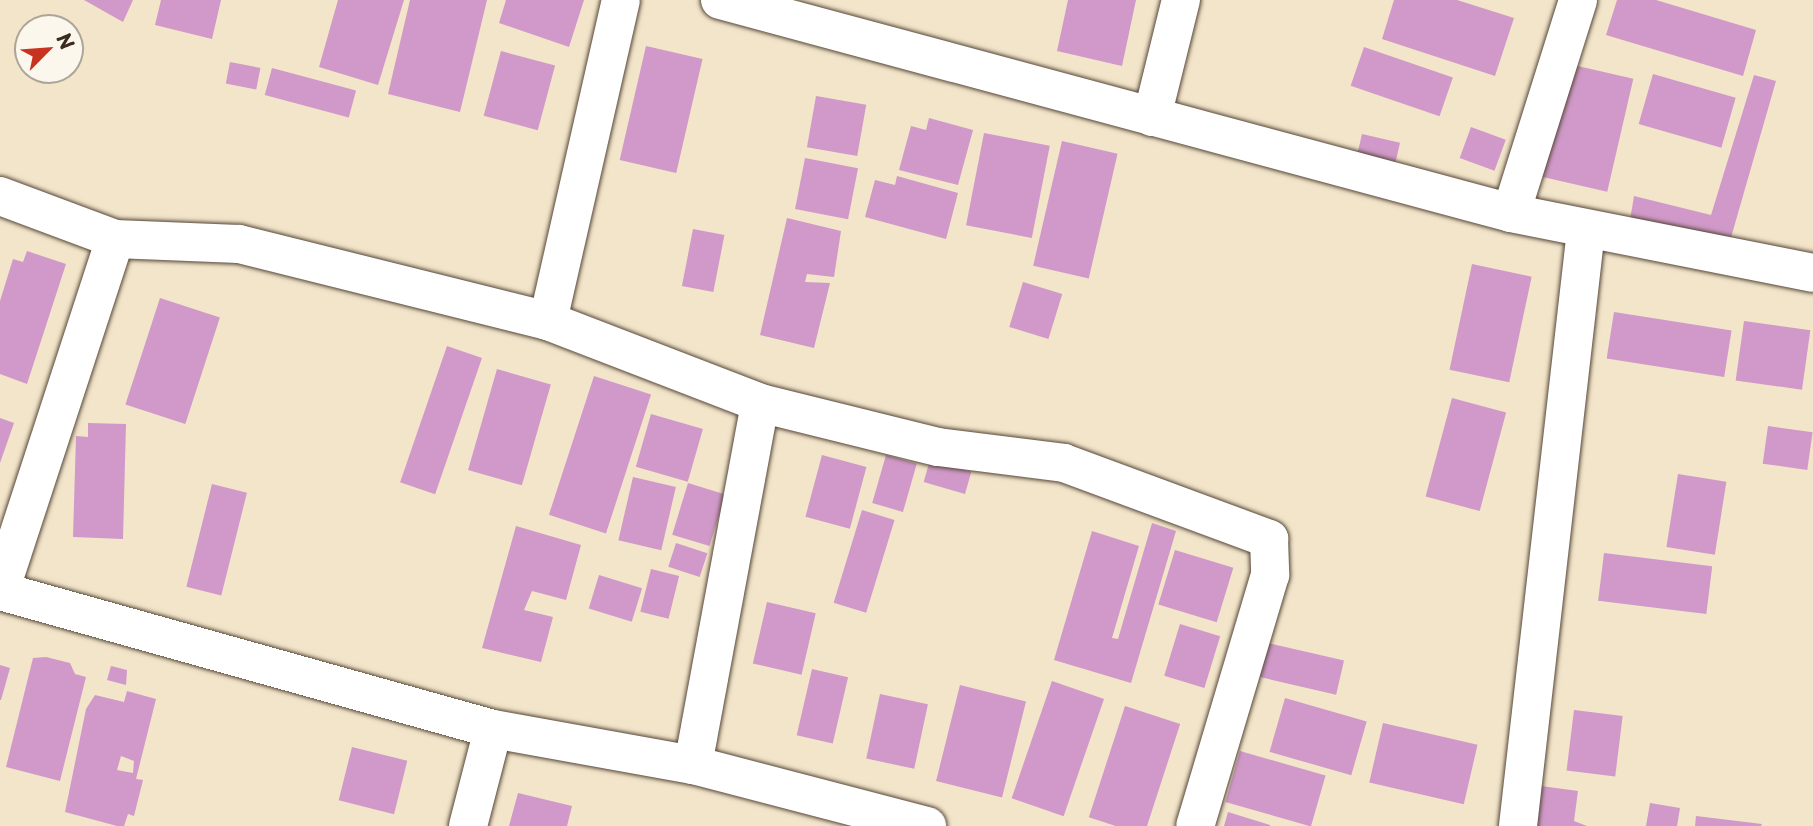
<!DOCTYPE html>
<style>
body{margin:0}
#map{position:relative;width:1813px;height:826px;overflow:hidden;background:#f2e5ca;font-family:"Playpen Sans",sans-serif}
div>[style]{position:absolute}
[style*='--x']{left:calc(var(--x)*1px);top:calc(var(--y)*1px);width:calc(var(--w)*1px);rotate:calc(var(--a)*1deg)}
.building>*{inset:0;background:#d099c9;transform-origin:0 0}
.roads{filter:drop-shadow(0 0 2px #564638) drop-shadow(0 0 2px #564638)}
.minor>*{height:38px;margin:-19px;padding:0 19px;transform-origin:19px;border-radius:19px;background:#fff}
span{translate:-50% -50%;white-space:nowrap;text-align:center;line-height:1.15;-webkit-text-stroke:5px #fbf7ec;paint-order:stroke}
.north{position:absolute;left:14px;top:14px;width:70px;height:70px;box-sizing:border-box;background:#fbf7ec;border:2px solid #aea59a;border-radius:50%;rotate:65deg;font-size:19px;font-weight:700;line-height:28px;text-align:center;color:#3b2a1e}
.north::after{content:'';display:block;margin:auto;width:24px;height:32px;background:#c8321e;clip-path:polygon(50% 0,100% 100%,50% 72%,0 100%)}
</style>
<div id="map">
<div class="building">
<i style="clip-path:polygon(84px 0,133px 0,123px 22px)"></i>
<i style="clip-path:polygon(161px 0,221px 0,212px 39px,155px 25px)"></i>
<i style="clip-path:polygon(338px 0,404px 0,378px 85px,319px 67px)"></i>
<i style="clip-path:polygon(410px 0,487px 0,460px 112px,388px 94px)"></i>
<i style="clip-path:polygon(506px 0,584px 0,569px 47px,499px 23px)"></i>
<i style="clip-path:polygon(1068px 0,1136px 0,1122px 66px,1057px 51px)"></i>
<i style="clip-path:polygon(1394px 0,1457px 0,1514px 18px,1495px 76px,1382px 39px)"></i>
<i style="clip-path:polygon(1617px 0,1656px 0,1756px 30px,1743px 76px,1606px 35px)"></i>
<i style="left:646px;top:46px;width:58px;height:117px;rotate:13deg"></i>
<i style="left:1364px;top:47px;width:94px;height:41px;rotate:19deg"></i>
<i style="left:501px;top:51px;width:56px;height:67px;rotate:15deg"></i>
<i style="left:230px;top:62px;width:31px;height:22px;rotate:11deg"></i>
<i style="left:1569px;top:64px;width:66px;height:116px;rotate:13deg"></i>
<i style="left:272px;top:68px;width:87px;height:28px;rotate:15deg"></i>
<i style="left:1653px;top:74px;width:86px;height:52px;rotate:16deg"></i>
<i style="clip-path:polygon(1754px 75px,1776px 81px,1730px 241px,1630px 220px,1634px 196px,1711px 215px)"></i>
<i style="left:816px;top:96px;width:51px;height:52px;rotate:10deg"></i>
<i style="clip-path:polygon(929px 118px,973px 130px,958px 185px,899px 170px,911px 126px,926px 130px)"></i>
<i style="left:1471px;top:127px;width:37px;height:33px;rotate:20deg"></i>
<i style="left:984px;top:133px;width:67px;height:94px;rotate:11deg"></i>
<i style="left:1362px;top:134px;width:39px;height:25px;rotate:13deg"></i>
<i style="left:1062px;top:141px;width:57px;height:128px;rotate:13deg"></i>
<i style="left:805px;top:158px;width:54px;height:52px;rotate:11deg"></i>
<i style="clip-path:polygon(897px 176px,958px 193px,946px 239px,865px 217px,875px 180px,895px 185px)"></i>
<i style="clip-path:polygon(787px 218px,841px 231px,834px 277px,807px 274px,805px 282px,830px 283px,814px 348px,760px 335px)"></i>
<i style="left:693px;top:229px;width:32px;height:58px;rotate:11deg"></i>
<i style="clip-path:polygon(27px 251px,66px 264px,27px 384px,0 374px,0 301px,13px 259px,23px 262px)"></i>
<i style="left:1472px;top:264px;width:61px;height:108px;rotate:12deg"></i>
<i style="left:1023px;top:282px;width:41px;height:47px;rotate:17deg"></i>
<i style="left:160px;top:298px;width:63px;height:112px;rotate:18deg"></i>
<i style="left:1614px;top:312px;width:119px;height:47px;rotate:9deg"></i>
<i style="left:1744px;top:321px;width:67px;height:60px;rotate:8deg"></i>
<i style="left:447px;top:346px;width:37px;height:144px;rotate:19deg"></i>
<i style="left:497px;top:369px;width:56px;height:105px;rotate:16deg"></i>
<i style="left:594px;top:376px;width:60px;height:146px;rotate:18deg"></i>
<i style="left:1452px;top:398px;width:56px;height:102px;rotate:15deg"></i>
<i style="left:651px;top:414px;width:54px;height:55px;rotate:16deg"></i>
<i style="clip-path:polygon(0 418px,14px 423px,0 463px)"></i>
<i style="clip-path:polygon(88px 423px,126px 424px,123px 539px,73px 537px,76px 436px,88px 437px)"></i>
<i style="left:1768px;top:426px;width:45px;height:38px;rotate:8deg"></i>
<i style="left:822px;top:455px;width:46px;height:64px;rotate:15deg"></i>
<i style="left:886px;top:455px;width:32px;height:50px;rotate:16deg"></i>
<i style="left:930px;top:460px;width:43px;height:23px;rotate:16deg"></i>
<i style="left:1678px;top:474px;width:49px;height:74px;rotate:9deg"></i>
<i style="left:633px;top:477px;width:44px;height:65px;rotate:13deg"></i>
<i style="left:688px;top:483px;width:39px;height:54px;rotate:17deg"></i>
<i style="left:212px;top:484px;width:36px;height:106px;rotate:14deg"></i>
<i style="left:862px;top:510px;width:34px;height:97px;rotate:17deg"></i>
<i style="clip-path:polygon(1152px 523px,1176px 531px,1131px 683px,1054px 660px,1092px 531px,1139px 546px,1112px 638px,1118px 639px)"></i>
<i style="clip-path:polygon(516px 526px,581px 545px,566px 600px,532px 591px,524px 610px,553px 617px,541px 662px,482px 648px)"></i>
<i style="left:676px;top:543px;width:33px;height:25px;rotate:18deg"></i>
<i style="left:1175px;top:550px;width:61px;height:57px;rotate:17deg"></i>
<i style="left:1604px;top:553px;width:109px;height:48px;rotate:7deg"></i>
<i style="left:651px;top:569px;width:29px;height:44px;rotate:14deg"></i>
<i style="left:599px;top:575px;width:45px;height:35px;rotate:17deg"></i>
<i style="left:767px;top:602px;width:50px;height:63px;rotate:13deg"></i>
<i style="left:1180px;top:624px;width:42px;height:54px;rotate:17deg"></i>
<i style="left:1268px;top:643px;width:78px;height:35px;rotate:13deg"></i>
<i style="clip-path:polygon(46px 657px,70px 663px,75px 674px,86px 677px,60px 781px,6px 767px,33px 658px)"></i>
<i style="clip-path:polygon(0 665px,10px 668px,1px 700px,0 700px)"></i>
<i style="clip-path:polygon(111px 666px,127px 670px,126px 685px,107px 680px)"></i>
<i style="left:812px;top:669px;width:37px;height:68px;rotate:13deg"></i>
<i style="left:1052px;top:681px;width:55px;height:124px;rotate:19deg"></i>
<i style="left:960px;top:685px;width:68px;height:99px;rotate:14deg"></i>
<i style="clip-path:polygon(evenodd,127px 691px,156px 699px,136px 779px,143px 780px,134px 816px,128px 814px,124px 826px,117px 826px,65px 812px,86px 709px,95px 695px,124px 702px,127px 691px,121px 756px,134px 761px,133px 773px,117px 770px,121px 756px)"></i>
<i style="left:880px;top:694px;width:49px;height:66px;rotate:12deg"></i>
<i style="left:1285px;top:698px;width:85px;height:56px;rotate:16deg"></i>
<i style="left:1125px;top:706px;width:58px;height:117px;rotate:18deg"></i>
<i style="left:1574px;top:710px;width:49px;height:61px;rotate:7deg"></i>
<i style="left:1383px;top:723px;width:97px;height:61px;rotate:13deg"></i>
<i style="left:352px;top:747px;width:57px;height:55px;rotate:14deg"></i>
<i style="left:1240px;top:751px;width:89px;height:53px;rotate:16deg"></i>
<i style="clip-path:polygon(1541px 786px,1578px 791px,1574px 821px,1587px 826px,1536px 826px)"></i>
<i style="clip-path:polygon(518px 793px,572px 806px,567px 826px,509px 826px)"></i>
<i style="clip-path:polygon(1650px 803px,1680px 808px,1677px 826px,1646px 826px)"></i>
<i style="clip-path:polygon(1228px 812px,1270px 825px,1270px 826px,1224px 826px)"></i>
<i style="clip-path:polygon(1696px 816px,1762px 824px,1761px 826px,1695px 826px)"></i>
</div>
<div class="roads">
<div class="minor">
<i style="--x:720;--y:0;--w:819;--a:15.07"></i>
<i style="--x:1511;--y:213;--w:308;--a:11.2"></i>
<i style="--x:1152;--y:117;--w:121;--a:-76.1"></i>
<i style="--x:0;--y:196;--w:123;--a:20.5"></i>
<i style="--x:115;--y:239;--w:124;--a:2.3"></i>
<i style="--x:239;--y:244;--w:318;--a:14"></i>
<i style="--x:548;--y:321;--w:227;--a:21.1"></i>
<i style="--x:760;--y:403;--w:183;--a:13.9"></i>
<i style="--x:938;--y:447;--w:127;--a:7.2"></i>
<i style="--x:1064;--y:463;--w:219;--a:20.3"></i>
<i style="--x:1269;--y:539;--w:36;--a:88"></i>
<i style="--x:1270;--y:575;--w:262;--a:106.6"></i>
<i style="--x:1511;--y:213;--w:223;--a:-72.5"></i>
<i style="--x:548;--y:321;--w:329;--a:-77.2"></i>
<i style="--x:0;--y:591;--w:512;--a:15.64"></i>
<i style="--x:493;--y:729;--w:203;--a:10.2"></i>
<i style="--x:693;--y:765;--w:242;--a:14.6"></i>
<i style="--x:0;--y:591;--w:370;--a:-71.9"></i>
<i style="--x:693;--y:765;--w:368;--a:-79.5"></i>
<i style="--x:468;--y:826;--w:100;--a:-75.5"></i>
<i style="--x:1518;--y:826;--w:600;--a:-83.49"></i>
</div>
</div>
<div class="north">N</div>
</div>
